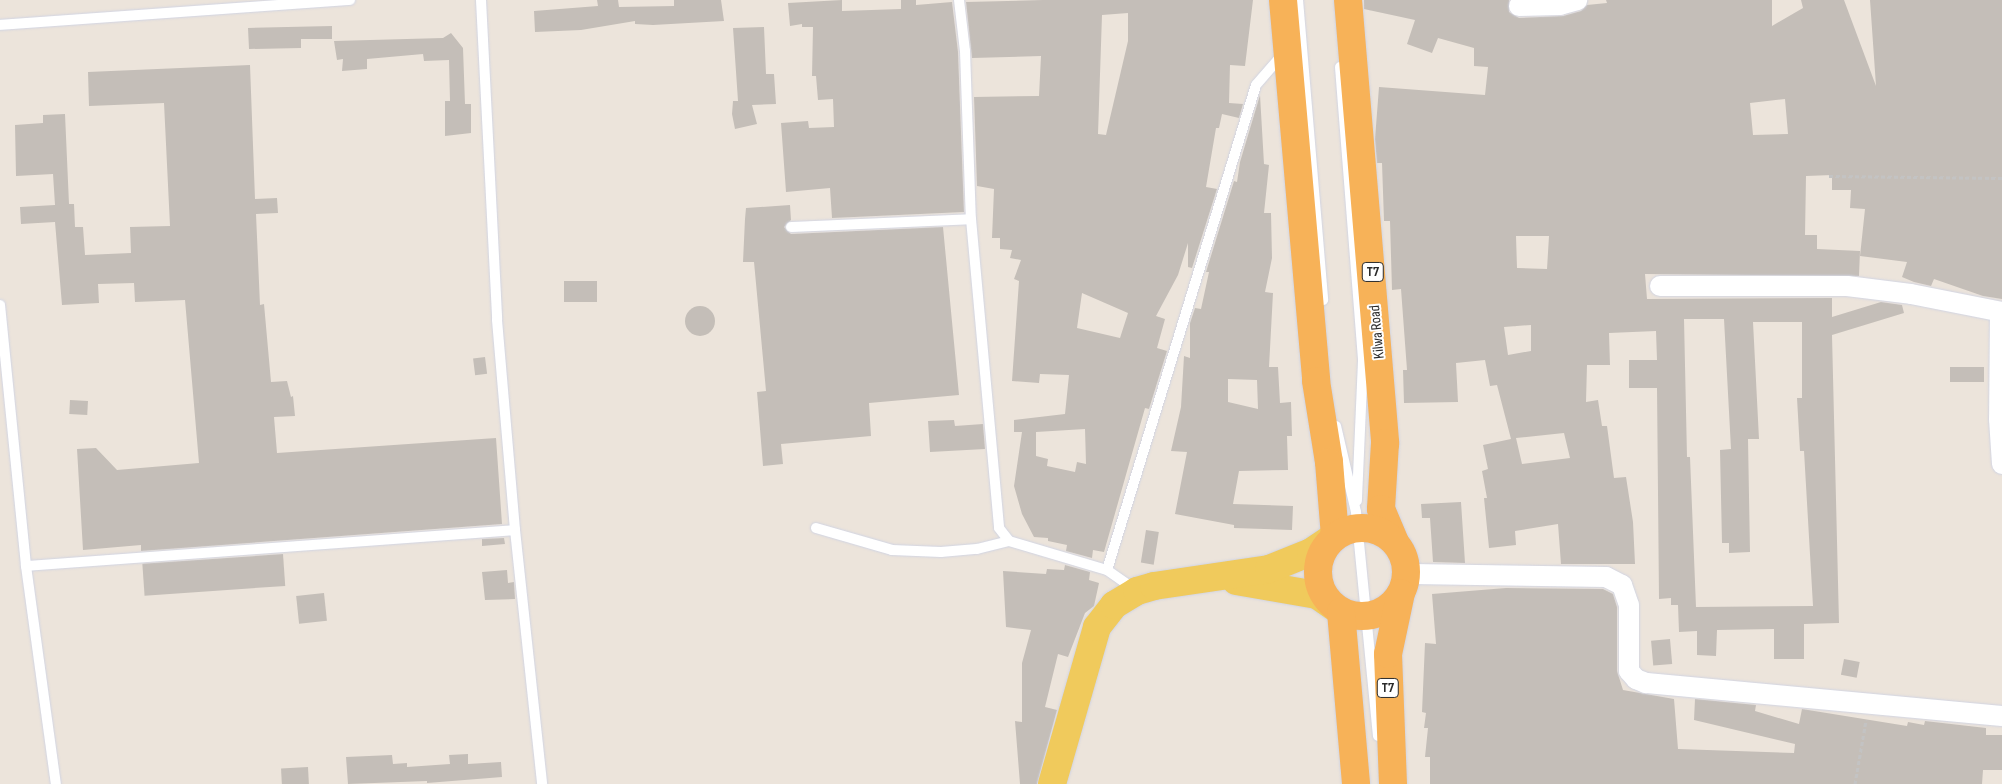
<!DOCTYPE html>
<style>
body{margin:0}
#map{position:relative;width:2002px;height:784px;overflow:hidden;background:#ece4db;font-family:"Sofia Sans Condensed",sans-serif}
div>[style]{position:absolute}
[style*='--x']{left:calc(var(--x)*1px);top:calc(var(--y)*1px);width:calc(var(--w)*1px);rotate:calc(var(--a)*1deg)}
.building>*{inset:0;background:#c4beb8;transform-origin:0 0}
.round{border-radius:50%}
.path>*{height:3px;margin-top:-1.5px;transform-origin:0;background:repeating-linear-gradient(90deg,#c3c3c3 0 4px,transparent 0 6.5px)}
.roads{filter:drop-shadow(0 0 1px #d1d4e2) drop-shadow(0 0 1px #d1d4e2)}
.service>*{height:10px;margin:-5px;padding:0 5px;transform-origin:5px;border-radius:5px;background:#fff}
.minor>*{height:20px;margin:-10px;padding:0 10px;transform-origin:10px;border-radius:10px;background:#fff}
.primary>*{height:28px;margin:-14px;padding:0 14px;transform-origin:14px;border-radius:14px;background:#f0ca5c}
.trunk>*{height:28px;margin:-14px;padding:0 14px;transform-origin:14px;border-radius:14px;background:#f7b258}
.trunk>.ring{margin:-14px;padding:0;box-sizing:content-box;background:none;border:28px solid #f7b258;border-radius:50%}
span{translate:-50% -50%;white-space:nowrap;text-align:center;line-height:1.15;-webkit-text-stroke:4px #fff;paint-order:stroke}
.shield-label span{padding:1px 4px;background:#fff;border:1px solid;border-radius:4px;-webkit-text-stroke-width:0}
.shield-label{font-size:14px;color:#2a2a2a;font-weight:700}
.street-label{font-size:15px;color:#2a2a2a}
</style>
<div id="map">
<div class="building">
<i style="clip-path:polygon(597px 0,618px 0,619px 7px,674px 6px,674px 0,721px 0,724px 21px,653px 25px,635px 24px,635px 21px,581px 30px,535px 32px,534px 11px,598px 6px)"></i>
<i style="clip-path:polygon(842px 0,842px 11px,901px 9px,901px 0,916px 0,916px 5px,952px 2px,958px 52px,964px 212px,832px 218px,830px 188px,786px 192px,781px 123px,808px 121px,809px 128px,834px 127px,833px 99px,818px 100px,816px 76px,812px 76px,813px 27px,802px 27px,802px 24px,790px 26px,788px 3px)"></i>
<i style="clip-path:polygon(evenodd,1043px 0,1253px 0,1245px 66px,1230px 65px,1229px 103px,1243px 104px,1239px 118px,1222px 114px,1219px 128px,1216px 128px,1206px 187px,1217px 189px,1192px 268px,1188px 267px,1188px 243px,1178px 275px,1156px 316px,1165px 319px,1157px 348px,1167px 351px,1149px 409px,1145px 408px,1104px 552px,1093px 550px,1092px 558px,1066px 551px,1067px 545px,1048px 541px,1048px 538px,1034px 537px,1022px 514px,1014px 486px,1022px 432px,1014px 432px,1014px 420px,1065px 414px,1069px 375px,1040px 374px,1039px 383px,1012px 381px,1019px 281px,1014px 279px,1021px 260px,1010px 258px,1012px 250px,1000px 249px,1000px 238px,992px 238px,994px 189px,977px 186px,974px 97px,1039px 96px,1041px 56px,972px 58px,966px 2px,1043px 0,1128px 13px,1128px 41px,1106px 135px,1098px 134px,1102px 15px,1128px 13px,1043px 0,1082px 293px,1128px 313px,1120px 338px,1077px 328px,1082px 293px,1043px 0,1085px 429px,1086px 464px,1077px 462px,1075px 472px,1047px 466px,1048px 459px,1036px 456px,1036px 432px,1085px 429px)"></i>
<i style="clip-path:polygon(evenodd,1364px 0,1509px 0,1509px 12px,1519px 18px,1563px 16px,1581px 11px,1587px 5px,1607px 3px,1606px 0,1772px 0,1772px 26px,1803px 8px,1801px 0,1844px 0,1876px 86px,1870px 0,2002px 0,2002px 299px,1983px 296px,1934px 279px,1931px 286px,1914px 282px,1902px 277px,1907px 262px,1860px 256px,1865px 209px,1850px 208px,1851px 190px,1832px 190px,1832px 175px,1806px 176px,1805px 235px,1817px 235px,1817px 249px,1860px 251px,1859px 276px,1645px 274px,1647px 299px,1832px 298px,1832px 317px,1881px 302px,1902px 305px,1904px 313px,1832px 335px,1839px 623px,1804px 624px,1804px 659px,1774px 659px,1774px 629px,1717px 630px,1716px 656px,1697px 655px,1697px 631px,1679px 632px,1678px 605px,1671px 605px,1671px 598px,1659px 599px,1657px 388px,1629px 388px,1629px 360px,1657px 360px,1656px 331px,1609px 333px,1610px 365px,1587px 365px,1586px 402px,1598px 400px,1602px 426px,1607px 426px,1614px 478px,1626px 477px,1633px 522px,1635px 564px,1561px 564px,1558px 524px,1515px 531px,1516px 545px,1489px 548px,1484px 498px,1487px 498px,1482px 471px,1488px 469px,1483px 445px,1511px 439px,1497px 385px,1490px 386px,1485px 360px,1456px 363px,1458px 402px,1404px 403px,1403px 370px,1407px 370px,1401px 289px,1392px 290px,1390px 221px,1384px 221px,1382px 163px,1377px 163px,1375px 139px,1379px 87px,1485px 95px,1488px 67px,1474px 66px,1474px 48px,1438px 38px,1432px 53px,1407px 44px,1415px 20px,1364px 9px,1364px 0,1785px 99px,1788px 134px,1753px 135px,1750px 103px,1785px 99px,1364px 0,1516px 236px,1549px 236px,1547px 269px,1517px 268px,1516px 236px,1364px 0,1684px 319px,1724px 319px,1731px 449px,1720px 450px,1722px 543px,1729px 543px,1729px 553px,1750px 552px,1748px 439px,1759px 439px,1753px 322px,1802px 322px,1802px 398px,1797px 398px,1800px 451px,1804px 451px,1813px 606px,1696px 607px,1690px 457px,1687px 457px,1684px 319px,1364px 0,1531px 325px,1531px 351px,1508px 355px,1504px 327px,1531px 325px,1364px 0,1564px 433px,1570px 458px,1522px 464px,1516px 438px,1564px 433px)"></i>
<i style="clip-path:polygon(332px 26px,332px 39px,301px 39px,301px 48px,249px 49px,248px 28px)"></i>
<i style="clip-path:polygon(764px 27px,766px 74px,774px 74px,776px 104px,752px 105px,757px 124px,735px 129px,732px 114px,733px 101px,738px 101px,733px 28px)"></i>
<i style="clip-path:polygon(451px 33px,463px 48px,465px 104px,471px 104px,471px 133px,445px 136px,445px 101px,450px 101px,449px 60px,424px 61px,423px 54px,367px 59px,367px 69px,342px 71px,343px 59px,337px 60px,334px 41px,443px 38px)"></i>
<i style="clip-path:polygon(250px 65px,255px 199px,277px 198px,278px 213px,256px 214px,260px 305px,264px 304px,271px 382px,287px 381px,291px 397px,293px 396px,295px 416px,274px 417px,277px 453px,496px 438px,502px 524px,141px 551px,141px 545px,83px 550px,77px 449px,96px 448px,117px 470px,199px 463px,185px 300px,135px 302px,134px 283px,98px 284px,99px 303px,62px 305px,55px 222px,21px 224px,20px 207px,55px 205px,53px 174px,16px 176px,15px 125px,43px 123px,43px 115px,65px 114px,69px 204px,74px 204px,75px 227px,83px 227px,85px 255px,131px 253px,130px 227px,170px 226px,164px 103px,89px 106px,88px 72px)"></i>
<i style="clip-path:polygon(evenodd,1260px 95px,1264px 164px,1269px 165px,1264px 213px,1271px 213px,1272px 258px,1265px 292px,1273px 293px,1269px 367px,1278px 367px,1280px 403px,1291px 402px,1292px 436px,1287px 436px,1288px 470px,1239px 471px,1233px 504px,1293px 506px,1292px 530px,1234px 528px,1234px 525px,1175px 514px,1187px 452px,1171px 451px,1181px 407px,1184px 356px,1190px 358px,1190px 323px,1195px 308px,1201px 309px,1209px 272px,1206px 272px,1234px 181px,1237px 182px,1240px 162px,1260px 95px,1228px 379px,1257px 380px,1258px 409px,1228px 402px,1228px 379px)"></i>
<i style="clip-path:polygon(790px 205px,791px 220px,784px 227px,791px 234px,943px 227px,959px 395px,869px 403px,871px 436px,781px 444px,783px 464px,763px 466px,757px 392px,766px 391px,754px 262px,743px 262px,745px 219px,746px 208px)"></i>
<i style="left:564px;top:281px;width:33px;height:21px"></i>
<i class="round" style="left:685px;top:306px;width:30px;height:30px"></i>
<i style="left:485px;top:357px;width:17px;height:12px;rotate:83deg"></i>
<i style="left:1950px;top:367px;width:34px;height:15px"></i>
<i style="left:70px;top:400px;width:18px;height:14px;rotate:3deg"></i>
<i style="clip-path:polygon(954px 420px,955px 426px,983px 424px,985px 449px,930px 452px,928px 421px)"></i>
<i style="clip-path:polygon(1461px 502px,1465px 563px,1433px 562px,1430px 518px,1422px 518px,1421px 504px)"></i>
<i style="left:1146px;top:530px;width:13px;height:33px;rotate:9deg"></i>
<i style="clip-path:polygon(504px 538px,505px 544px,482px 546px,482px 539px)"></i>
<i style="left:283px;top:554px;width:32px;height:141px;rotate:86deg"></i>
<i style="clip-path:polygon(1065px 565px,1090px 572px,1089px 580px,1099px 583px,1094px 606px,1085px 613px,1068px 657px,1058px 654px,1045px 707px,1057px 710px,1037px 784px,1020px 784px,1015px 721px,1022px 722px,1022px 663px,1031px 630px,1006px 627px,1003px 571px,1046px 574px,1047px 569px,1064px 570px)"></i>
<i style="clip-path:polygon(507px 570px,508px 583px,514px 582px,515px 599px,485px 600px,482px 572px)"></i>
<i style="clip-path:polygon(1506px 588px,1603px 589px,1613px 594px,1617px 607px,1617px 671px,1623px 690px,1674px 699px,1678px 749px,1794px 753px,1795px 744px,1694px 720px,1695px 699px,1756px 705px,1755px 711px,1799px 724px,1802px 709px,1907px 726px,1908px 722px,1924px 725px,1925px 721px,1986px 728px,1986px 735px,2002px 735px,2002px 770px,1983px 770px,1982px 784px,1430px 784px,1430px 757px,1425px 757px,1428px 728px,1424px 728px,1426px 713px,1422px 712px,1425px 643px,1436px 644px,1432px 594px)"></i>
<i style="left:324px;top:593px;width:28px;height:28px;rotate:84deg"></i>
<i style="left:1670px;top:639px;width:25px;height:19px;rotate:85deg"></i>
<i style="left:1844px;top:659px;width:16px;height:16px;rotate:11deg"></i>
<i style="clip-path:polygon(468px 754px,468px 764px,501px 762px,502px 777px,427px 783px,427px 781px,348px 784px,346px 757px,392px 755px,393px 764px,407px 763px,407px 767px,450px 764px,449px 755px)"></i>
<i style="left:308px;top:767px;width:17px;height:27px;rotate:87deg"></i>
</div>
<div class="path">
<i style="--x:1829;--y:176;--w:173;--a:0.7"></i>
<i style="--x:1855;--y:784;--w:65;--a:-80.2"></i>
</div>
<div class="roads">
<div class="service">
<i style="--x:481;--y:0;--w:320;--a:87.1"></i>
<i style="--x:497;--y:320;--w:211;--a:85.1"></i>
<i style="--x:515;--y:530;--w:255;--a:83.9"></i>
<i style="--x:959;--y:0;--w:51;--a:83.3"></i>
<i style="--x:965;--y:51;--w:168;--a:88"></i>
<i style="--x:971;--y:219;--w:310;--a:84.8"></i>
<i style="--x:999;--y:528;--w:16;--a:52"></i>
<i style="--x:1009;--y:541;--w:102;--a:16.5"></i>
<i style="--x:1107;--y:570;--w:35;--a:35"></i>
<i style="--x:1298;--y:0;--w:301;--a:85.2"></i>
<i style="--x:0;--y:25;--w:351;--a:-4.1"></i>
<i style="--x:1340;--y:67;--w:295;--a:85.5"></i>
<i style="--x:1363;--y:361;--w:140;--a:92.5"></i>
<i style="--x:791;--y:227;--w:180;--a:-2.5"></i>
<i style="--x:0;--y:305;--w:262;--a:84.3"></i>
<i style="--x:26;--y:566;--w:220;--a:82.2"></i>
<i style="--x:1336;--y:426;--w:88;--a:76.9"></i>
<i style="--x:1356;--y:512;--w:225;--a:84.4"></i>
<i style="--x:816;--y:528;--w:79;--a:16.1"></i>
<i style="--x:892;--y:550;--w:49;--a:2.3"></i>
<i style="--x:941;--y:552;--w:36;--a:-5"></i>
<i style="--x:977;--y:549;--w:33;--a:-14"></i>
<i style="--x:26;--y:566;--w:490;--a:-4.2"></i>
<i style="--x:1107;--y:570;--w:507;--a:-72.92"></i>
<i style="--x:1256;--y:85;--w:40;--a:-49"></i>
</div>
<div class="minor">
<i style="--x:1519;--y:6;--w:41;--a:-1.4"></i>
<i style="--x:1560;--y:5;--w:18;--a:-16"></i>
<i style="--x:1660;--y:286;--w:187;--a:0"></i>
<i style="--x:1847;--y:286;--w:64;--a:7.1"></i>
<i style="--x:1911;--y:294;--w:93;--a:11.2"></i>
<i style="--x:2000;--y:312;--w:107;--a:90.5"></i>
<i style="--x:1999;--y:419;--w:45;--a:86.2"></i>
<i style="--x:1406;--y:566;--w:10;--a:53"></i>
<i style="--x:1412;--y:574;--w:194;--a:0.9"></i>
<i style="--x:1606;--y:577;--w:18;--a:27"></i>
<i style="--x:1622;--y:585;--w:21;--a:71"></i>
<i style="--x:1629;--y:605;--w:66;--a:90"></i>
<i style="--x:1629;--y:671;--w:11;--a:49"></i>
<i style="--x:1636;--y:679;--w:11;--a:22"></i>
<i style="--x:1646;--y:683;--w:358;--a:5.3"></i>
</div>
<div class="primary">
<i style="--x:1236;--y:581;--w:82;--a:9.8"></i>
<i style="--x:1317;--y:595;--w:29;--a:35"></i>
<i style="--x:1052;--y:784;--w:163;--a:-74"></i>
<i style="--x:1097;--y:627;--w:28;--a:-52"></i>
<i style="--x:1114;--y:605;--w:27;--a:-31"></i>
<i style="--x:1137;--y:591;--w:18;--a:-16"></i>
<i style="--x:1154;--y:586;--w:116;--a:-8.4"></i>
<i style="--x:1269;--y:569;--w:45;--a:-22"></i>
<i style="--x:1311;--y:552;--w:29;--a:-34"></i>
</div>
<div class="trunk">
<i style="--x:1283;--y:0;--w:382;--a:85"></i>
<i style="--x:1316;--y:381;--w:82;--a:80.9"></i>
<i style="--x:1329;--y:462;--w:74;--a:85.4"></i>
<i style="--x:1348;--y:0;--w:445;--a:85.2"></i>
<i style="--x:1385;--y:443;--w:66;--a:93.5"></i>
<i style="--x:1381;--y:509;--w:36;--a:67"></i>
<i class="ring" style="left:1318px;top:528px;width:60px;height:60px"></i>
<i style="--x:1341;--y:612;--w:173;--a:85"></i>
<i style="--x:1393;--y:784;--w:130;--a:-92.2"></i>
<i style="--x:1388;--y:654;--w:62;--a:-78"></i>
</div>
</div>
<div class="shield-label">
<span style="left:1373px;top:272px">T7</span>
<span style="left:1388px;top:688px">T7</span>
</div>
<div class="street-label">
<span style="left:1377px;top:332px;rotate:-95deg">Kilwa Road</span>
</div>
</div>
